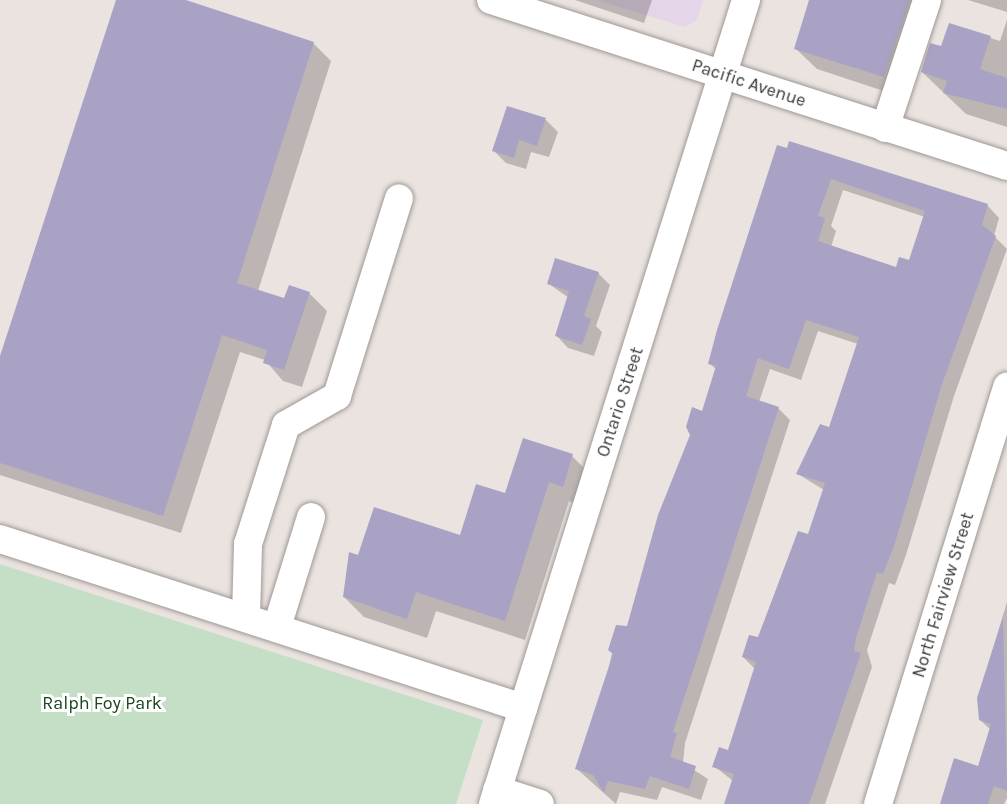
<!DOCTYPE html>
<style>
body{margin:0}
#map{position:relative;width:1007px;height:804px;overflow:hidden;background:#ebe3e0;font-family:Karla,sans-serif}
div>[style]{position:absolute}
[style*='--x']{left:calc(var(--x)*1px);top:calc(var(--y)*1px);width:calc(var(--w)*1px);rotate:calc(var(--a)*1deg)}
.education>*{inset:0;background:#e4d5e8}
.green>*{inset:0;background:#c5dfc6}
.shadow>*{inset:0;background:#0003}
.building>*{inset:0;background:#a9a2c5}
.roads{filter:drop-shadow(0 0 2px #9e9894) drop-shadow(0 0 2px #9e9894)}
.minor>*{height:28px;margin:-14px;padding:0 14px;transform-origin:14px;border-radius:14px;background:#fff}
span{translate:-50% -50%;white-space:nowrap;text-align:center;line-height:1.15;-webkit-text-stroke:6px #fff;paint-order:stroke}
.street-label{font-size:18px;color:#3d3a39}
.park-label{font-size:18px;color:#19451f}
</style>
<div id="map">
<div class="education">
<i style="clip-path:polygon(597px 0,703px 0,697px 20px,685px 27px)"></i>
</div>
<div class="green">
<i style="clip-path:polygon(0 564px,483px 720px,456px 804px,0 804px)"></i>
</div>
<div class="shadow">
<i style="clip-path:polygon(118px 0,181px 0,313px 43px,331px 61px,258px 291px,285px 300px,309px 293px,327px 311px,302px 387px,283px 381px,265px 360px,240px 352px,181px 533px,0 475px,0 360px)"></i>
<i style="clip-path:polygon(575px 0,652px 0,644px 23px)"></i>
<i style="clip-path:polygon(810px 0,942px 0,905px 98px,817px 69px,795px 48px)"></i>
<i style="clip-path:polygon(968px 0,1007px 0,1007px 12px)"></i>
<i style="clip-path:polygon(1007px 20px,1007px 127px,966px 114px,922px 72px,942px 48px,950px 25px,1000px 41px)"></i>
<i style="clip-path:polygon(508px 108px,546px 120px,558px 132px,549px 157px,531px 152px,526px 169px,506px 163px,494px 151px)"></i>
<i style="clip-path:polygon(evenodd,778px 147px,987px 205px,999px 218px,994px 236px,1007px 249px,954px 396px,906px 555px,895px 585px,889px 583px,867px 650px,872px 667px,825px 804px,726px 804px,733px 781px,714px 766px,729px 752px,755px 669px,743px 657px,759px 639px,809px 536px,824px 490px,798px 474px,830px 429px,858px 344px,818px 331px,801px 380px,770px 369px,759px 402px,778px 408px,790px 420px,685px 743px,683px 763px,708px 779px,701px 800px,662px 787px,657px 800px,620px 792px,616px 804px,577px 769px,602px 697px,618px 627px,628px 628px,703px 412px,717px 370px,709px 363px,778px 147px,843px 190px,925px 217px,910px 262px,897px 269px,831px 247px,836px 231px,831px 226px,843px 190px)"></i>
<i style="clip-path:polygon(598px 273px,610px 285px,596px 326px,602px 332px,594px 356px,568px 348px,556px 335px,569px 298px,549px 284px)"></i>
<i style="clip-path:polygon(572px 456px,592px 476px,582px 506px,569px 501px,525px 640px,436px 611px,427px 638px,364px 617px,344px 597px,359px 557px,461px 537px,506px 495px)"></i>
<i style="clip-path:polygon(1007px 602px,1007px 798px,1004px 804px,945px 804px,979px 767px,991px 730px,980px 720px,978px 698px)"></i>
</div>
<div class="building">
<i style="clip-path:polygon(116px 0,186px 0,314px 42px,237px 283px,284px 298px,289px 285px,310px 292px,284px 370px,263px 363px,267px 350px,222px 335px,163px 516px,0 463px,0 356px)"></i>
<i style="clip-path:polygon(809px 0,910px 0,884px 77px,794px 49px)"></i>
<i style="clip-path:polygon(949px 23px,991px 36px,980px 69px,1007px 78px,1007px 109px,943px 93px,947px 81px,921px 72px,930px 43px,941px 46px)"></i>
<i style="clip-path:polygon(507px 106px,546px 118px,537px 146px,519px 140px,514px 158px,492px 151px)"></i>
<i style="clip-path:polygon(evenodd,789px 141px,988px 204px,982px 225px,996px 236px,942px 384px,895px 543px,883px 574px,877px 572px,856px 638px,854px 651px,861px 653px,809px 804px,724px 804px,734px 774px,712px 767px,719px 747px,728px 750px,756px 662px,742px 657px,749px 635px,758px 637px,798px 531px,808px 534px,825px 483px,796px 474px,820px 424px,829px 427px,859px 337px,806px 320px,789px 369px,758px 358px,746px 396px,779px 407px,673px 732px,677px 733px,670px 757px,696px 766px,689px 789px,650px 776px,645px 789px,608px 781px,604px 793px,593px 775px,575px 769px,613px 654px,608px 650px,616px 625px,627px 626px,658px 515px,690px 435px,686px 427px,692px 407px,702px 411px,716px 366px,708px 364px,717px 330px,777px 145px,787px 148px,789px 141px,831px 179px,925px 211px,909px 260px,899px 257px,896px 267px,818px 241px,825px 218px,818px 216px,831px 179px)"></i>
<i style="clip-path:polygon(555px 258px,599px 272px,584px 316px,591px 319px,582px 345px,555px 336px,569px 291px,547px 284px)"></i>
<i style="clip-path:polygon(523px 438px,573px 454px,563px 487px,549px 482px,505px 621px,416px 592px,407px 619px,343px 597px,349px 552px,358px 555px,374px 507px,460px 535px,476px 484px,505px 493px)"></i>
<i style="clip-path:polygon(1003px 617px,1007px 791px,994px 786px,988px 804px,940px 804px,954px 758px,978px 766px,991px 724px,979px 720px,977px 698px)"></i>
</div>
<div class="roads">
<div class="minor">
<i style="--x:491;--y:0;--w:542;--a:17.83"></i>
<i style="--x:885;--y:128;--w:135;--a:-71.8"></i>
<i style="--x:0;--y:539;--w:550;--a:17.91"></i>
<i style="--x:246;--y:617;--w:73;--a:-88.4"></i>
<i style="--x:248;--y:544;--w:125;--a:-72.3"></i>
<i style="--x:286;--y:425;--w:59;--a:-29.6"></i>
<i style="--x:337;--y:396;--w:207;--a:-72.6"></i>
<i style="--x:277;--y:627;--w:115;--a:-72.8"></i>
<i style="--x:497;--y:790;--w:45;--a:18"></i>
<i style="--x:493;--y:804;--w:843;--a:-72.53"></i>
<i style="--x:878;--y:804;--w:437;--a:-72.8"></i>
</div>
</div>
<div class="street-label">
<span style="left:749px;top:83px;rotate:18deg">Pacific Avenue</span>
<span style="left:620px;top:402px;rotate:-72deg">Ontario Street</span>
<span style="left:943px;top:595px;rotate:-73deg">North Fairview Street</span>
</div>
<div class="park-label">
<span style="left:102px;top:703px">Ralph Foy Park</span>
</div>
</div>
